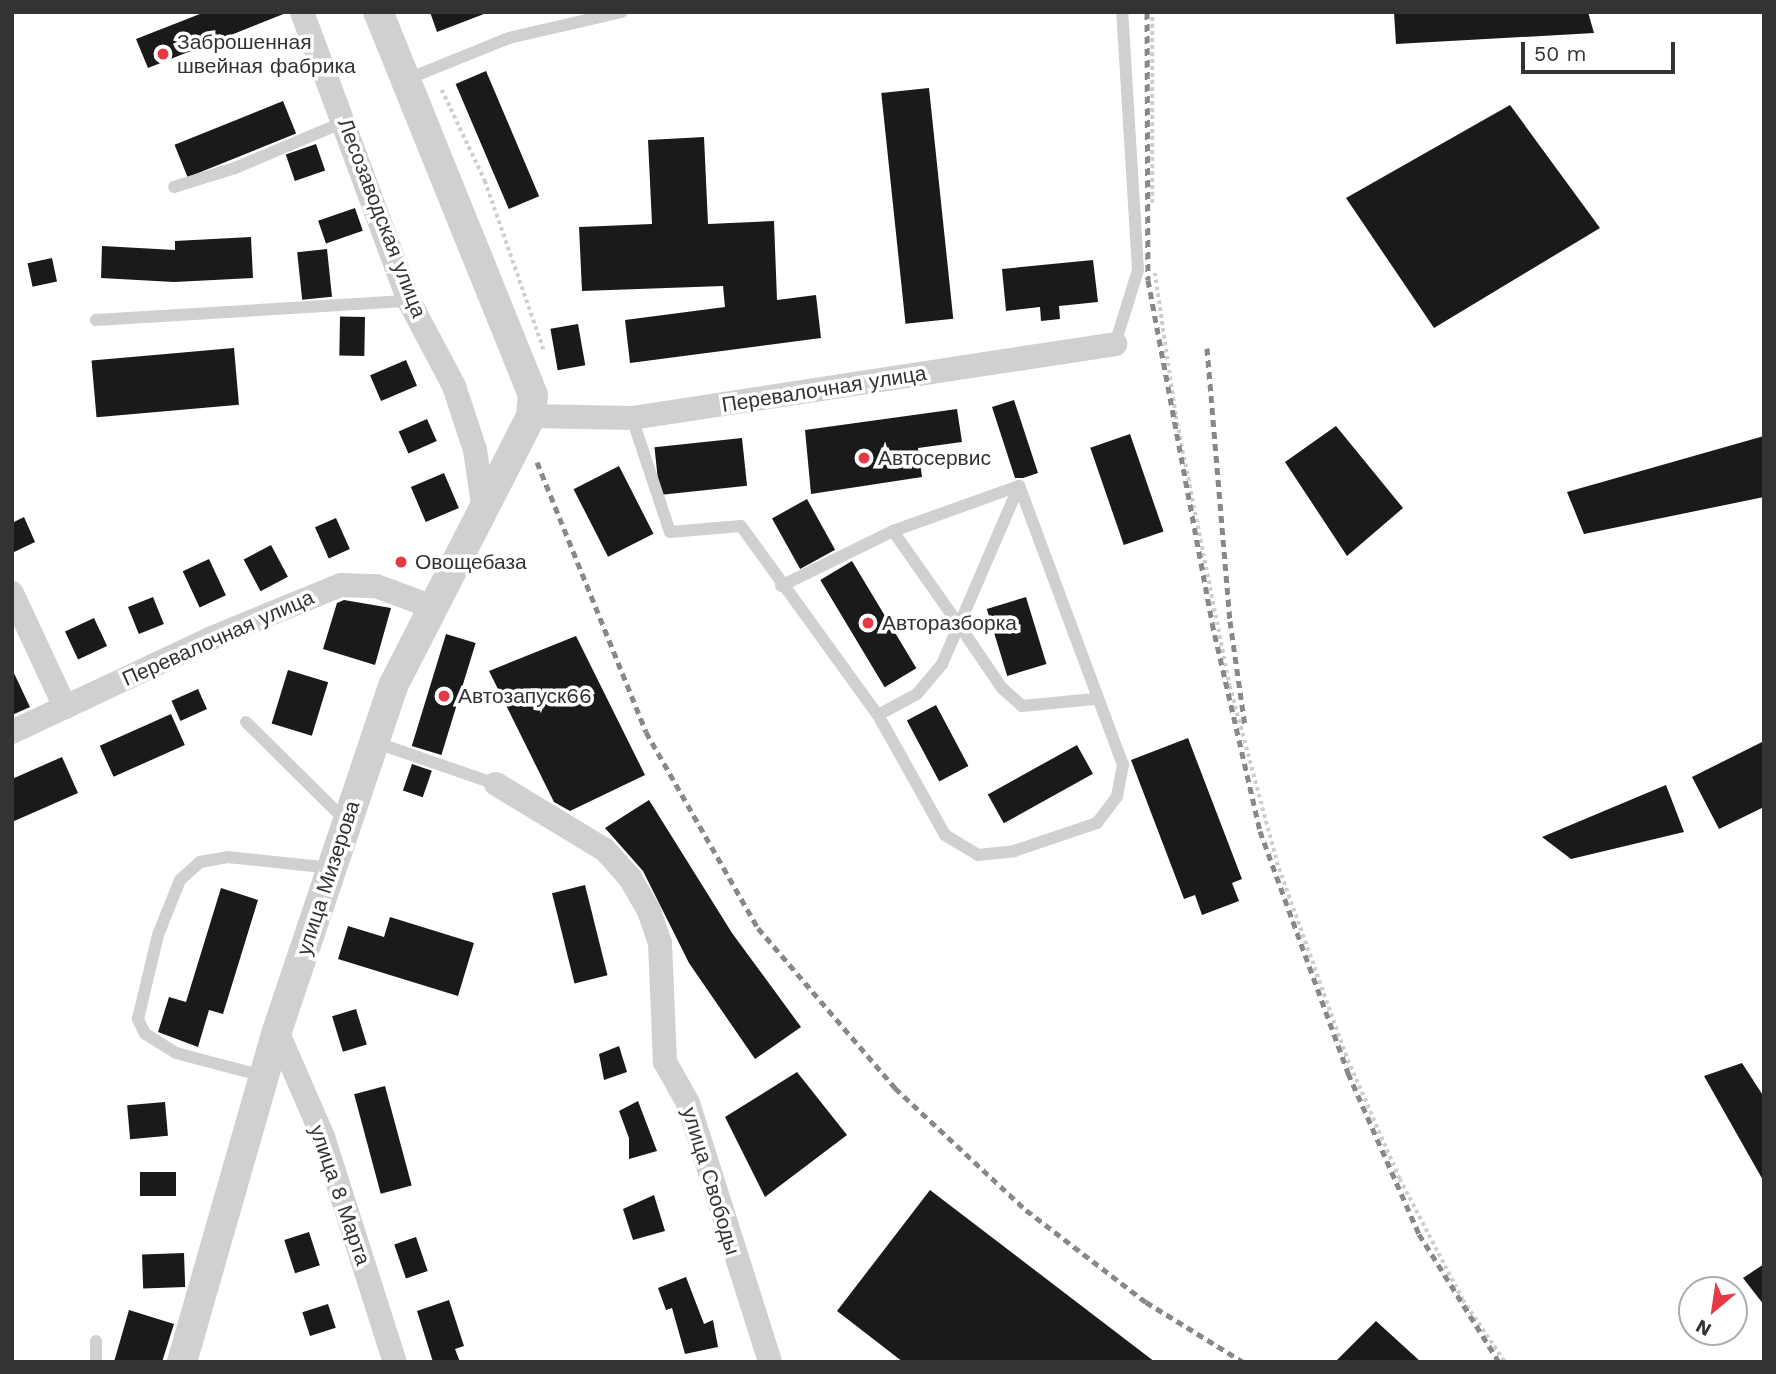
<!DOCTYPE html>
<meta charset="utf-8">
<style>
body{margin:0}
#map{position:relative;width:1776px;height:1374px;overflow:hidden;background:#fff;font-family:"Work Sans",sans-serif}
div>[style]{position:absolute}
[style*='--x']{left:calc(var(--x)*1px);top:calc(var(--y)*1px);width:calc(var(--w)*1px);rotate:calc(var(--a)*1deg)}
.building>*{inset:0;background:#1a1a1a;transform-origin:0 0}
.path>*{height:3.5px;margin-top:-1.75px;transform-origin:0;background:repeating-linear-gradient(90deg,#cdcdcd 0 3.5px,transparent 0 7px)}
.service>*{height:12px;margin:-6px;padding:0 6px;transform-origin:6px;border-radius:6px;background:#d0d0d0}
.minor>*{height:24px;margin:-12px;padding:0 12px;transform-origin:12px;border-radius:12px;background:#d0d0d0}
.tertiary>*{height:30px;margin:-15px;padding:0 15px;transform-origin:15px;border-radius:15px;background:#d0d0d0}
.rail>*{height:5px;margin-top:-2.5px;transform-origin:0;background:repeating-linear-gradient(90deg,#888 0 7px,transparent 0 12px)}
.dots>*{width:19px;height:19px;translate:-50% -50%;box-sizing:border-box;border:4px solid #fff;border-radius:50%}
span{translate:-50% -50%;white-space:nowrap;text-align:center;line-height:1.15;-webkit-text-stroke:7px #fff;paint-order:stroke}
.poi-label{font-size:21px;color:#333}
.left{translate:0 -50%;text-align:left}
.street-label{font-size:21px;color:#333}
.frame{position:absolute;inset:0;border:14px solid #333;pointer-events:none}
.north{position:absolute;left:1678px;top:1276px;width:70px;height:70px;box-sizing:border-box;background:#fff;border:2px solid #adadad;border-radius:50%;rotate:209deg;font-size:19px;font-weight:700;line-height:28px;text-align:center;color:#333}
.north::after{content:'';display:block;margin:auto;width:24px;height:32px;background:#e63946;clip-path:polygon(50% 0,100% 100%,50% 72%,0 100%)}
.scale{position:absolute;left:1521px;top:42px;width:154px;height:32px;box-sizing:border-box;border:4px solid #333;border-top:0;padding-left:9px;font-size:21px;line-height:24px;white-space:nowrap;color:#333;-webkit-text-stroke:5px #fff;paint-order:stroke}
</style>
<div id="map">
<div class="building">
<i style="clip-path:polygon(205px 12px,285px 12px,286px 13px,148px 68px,136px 39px)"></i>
<i style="clip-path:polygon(430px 12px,484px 12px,484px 14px,437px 32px)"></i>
<i style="clip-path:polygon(1394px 12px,1588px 12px,1594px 33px,1396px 44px)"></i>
<i style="left:486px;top:71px;width:136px;height:33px;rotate:67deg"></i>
<i style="left:929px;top:88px;width:232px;height:48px;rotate:84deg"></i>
<i style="left:283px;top:101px;width:35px;height:117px;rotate:68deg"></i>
<i style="clip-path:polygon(1510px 105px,1600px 228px,1434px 328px,1346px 198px)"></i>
<i style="clip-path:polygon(704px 137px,708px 224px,774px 221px,777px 300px,816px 295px,821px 338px,630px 363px,625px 320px,725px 307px,723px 286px,582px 291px,579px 227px,652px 224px,648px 140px)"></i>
<i style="left:316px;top:144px;width:28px;height:32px;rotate:71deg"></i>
<i style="left:355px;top:208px;width:24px;height:39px;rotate:71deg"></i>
<i style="clip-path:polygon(251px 237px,253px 278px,174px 282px,101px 278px,102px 246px,175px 250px,175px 241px)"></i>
<i style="left:327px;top:249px;width:48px;height:30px;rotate:84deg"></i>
<i style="left:52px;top:258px;width:24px;height:25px;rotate:78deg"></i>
<i style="clip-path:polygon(1093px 260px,1098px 302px,1059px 306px,1060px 319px,1041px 321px,1040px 307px,1006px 311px,1002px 269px)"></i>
<i style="left:365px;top:317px;width:39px;height:25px;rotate:91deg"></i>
<i style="left:578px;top:324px;width:42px;height:28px;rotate:80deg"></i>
<i style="left:234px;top:348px;width:57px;height:143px;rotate:85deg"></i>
<i style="left:406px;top:360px;width:28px;height:39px;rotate:67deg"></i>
<i style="clip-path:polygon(1014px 400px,1038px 473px,1023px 478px,1015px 478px,992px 407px)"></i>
<i style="clip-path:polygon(957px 409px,962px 442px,918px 448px,922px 477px,811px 494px,805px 430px)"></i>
<i style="left:427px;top:419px;width:24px;height:31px;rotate:66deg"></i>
<i style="clip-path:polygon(1336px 426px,1403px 508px,1347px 556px,1285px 462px)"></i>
<i style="left:1130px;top:434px;width:103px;height:42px;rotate:71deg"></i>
<i style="clip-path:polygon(1764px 436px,1764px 497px,1584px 534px,1567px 492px)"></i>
<i style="left:742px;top:438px;width:48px;height:88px;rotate:84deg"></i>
<i style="left:619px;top:466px;width:76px;height:51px;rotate:63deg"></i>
<i style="left:444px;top:473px;width:38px;height:36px;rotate:67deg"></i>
<i style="left:807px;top:499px;width:58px;height:40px;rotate:61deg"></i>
<i style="clip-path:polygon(24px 517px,35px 542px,12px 553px,12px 523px)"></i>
<i style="left:336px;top:518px;width:34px;height:23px;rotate:66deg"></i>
<i style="left:271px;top:545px;width:36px;height:31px;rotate:62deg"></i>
<i style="left:209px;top:559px;width:40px;height:29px;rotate:65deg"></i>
<i style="left:852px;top:561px;width:125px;height:37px;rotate:59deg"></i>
<i style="left:153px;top:597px;width:29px;height:27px;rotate:68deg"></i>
<i style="left:1026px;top:597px;width:70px;height:41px;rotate:73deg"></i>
<i style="clip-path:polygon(344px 600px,391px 608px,375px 665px,323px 649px,337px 603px)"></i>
<i style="left:94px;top:618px;width:31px;height:32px;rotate:65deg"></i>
<i style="left:446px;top:634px;width:31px;height:117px;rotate:17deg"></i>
<i style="clip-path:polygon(576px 636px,645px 775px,570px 811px,554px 802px,489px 671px)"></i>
<i style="clip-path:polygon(12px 669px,30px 707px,12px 715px)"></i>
<i style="left:288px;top:670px;width:42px;height:56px;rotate:17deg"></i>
<i style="left:198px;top:689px;width:22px;height:29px;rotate:66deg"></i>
<i style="left:936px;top:705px;width:69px;height:33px;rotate:62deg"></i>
<i style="left:171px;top:714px;width:34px;height:78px;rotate:66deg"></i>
<i style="clip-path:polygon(1188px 738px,1242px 879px,1232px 883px,1239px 901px,1202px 915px,1195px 895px,1184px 899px,1131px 760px)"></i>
<i style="clip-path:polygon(1764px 741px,1764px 807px,1719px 829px,1692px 777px)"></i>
<i style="left:1077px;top:745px;width:33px;height:102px;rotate:61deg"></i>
<i style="clip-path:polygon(62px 757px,78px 793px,12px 822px,12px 779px)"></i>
<i style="left:412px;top:764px;width:21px;height:28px;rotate:19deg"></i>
<i style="clip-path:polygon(1666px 785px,1684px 832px,1571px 859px,1542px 837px)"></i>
<i style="clip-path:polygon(649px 800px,732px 933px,801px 1027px,755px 1059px,689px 963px,643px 871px,605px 828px)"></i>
<i style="left:585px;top:885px;width:93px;height:34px;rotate:76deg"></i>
<i style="clip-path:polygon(221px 888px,258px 900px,223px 1014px,209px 1010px,198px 1047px,158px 1032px,169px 997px,186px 1002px)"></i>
<i style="clip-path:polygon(390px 917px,474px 943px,458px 996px,338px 959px,348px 926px,384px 937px)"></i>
<i style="left:356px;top:1009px;width:37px;height:25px;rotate:73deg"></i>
<i style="clip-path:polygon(619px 1046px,627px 1072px,604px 1080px,599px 1054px)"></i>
<i style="clip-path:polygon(1742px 1063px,1764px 1097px,1764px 1182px,1704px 1076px)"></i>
<i style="clip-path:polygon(797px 1072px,847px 1135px,765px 1197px,725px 1117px)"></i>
<i style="left:385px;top:1086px;width:103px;height:32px;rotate:75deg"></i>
<i style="clip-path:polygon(638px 1101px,657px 1151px,629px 1159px,629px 1138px,619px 1111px)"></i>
<i style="left:165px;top:1102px;width:34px;height:38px;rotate:85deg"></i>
<i style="left:176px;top:1172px;width:24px;height:36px;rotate:90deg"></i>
<i style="clip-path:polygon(930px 1190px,1155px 1362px,903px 1362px,837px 1311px)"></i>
<i style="clip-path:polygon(654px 1195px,665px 1231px,633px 1240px,623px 1209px)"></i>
<i style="left:309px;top:1232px;width:35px;height:26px;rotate:72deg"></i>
<i style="left:416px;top:1237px;width:36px;height:23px;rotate:71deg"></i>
<i style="left:184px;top:1253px;width:34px;height:42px;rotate:88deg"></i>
<i style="clip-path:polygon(1764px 1264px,1764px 1305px,1743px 1278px)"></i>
<i style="clip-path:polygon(686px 1277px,704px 1324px,713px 1320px,718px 1347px,685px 1354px,672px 1308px,666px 1310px,658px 1288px)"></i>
<i style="clip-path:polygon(449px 1300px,464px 1346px,455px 1349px,460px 1362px,433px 1362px,417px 1311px)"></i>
<i style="left:328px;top:1304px;width:25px;height:27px;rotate:72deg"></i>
<i style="clip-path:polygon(129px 1310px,174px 1324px,162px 1362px,114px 1362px)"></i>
<i style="clip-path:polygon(1376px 1321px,1421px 1362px,1335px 1362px)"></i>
</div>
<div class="path">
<i style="--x:442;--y:90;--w:101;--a:64.7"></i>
<i style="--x:485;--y:181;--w:182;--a:70.8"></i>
<i style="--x:1152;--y:203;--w:191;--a:-90"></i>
<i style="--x:1155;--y:273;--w:145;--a:81.6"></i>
<i style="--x:1176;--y:416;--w:275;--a:78.7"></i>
<i style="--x:1230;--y:686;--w:182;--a:75"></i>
<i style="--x:1277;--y:862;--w:210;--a:70.3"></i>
<i style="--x:1348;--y:1060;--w:130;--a:66.4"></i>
<i style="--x:1400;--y:1179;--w:136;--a:62.5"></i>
<i style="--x:1463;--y:1300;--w:75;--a:55.9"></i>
</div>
<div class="service">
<i style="--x:405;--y:80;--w:112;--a:-22"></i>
<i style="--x:509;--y:38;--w:116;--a:-13"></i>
<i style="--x:174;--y:187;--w:64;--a:-17.3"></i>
<i style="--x:235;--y:168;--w:118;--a:-22.9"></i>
<i style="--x:96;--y:320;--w:314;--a:-3.5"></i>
<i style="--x:1115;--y:344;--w:77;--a:-72.7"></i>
<i style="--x:1138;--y:270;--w:258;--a:-93.5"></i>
<i style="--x:632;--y:418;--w:120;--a:71.6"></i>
<i style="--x:670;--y:532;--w:71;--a:-4.8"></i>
<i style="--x:741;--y:526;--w:233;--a:54.1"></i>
<i style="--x:878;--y:715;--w:137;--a:60.8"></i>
<i style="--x:945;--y:835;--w:39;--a:31"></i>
<i style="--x:978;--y:855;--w:36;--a:-6"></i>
<i style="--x:1014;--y:851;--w:88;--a:-18.6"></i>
<i style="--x:1097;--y:823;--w:34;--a:-53"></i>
<i style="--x:1117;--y:796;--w:32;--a:-79"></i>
<i style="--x:1123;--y:765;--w:298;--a:-110.4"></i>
<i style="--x:1019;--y:486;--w:151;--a:113.3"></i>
<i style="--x:959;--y:625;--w:76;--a:55.7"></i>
<i style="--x:1002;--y:688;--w:27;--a:42"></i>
<i style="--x:1022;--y:706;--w:73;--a:-5.5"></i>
<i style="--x:781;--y:586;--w:125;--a:-26.2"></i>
<i style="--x:893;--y:531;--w:134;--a:-19.7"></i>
<i style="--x:878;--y:715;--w:44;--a:-28.3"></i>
<i style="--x:917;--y:694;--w:39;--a:-50"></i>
<i style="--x:942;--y:664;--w:43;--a:-66.4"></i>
<i style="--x:959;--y:625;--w:115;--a:-125.1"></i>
<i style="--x:246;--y:722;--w:125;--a:44.7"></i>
<i style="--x:335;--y:810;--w:14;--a:25"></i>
<i style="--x:374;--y:742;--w:129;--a:19"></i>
<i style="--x:263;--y:1076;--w:90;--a:-165.2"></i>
<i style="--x:176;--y:1053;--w:36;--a:-148"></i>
<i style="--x:145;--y:1034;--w:17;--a:-115"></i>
<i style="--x:138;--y:1019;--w:86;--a:-76.6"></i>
<i style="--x:158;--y:935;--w:59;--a:-68.2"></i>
<i style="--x:180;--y:880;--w:27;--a:-42"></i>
<i style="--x:200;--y:862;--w:27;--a:-10"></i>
<i style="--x:227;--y:857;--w:105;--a:6"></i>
<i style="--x:96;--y:1341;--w:21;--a:90"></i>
</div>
<div class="minor">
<i style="--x:302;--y:12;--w:308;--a:69.7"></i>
<i style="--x:409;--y:301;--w:96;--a:62.1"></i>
<i style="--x:454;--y:386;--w:67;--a:71.8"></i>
<i style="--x:475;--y:450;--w:55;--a:81.6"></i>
<i style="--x:531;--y:416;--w:101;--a:1.1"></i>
<i style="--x:632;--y:418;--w:489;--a:-8.7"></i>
<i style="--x:12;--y:593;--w:126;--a:65.1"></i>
<i style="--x:12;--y:732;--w:223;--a:-25.2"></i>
<i style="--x:214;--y:637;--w:137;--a:-22.3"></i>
<i style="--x:341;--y:585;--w:35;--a:2"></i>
<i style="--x:376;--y:586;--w:58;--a:20.3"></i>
<i style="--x:496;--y:784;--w:127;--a:31.2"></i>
<i style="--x:605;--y:850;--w:38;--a:48"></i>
<i style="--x:630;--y:878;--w:38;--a:60"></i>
<i style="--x:649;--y:911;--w:34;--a:71"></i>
<i style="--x:660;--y:943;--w:119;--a:87.6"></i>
<i style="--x:665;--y:1062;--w:47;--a:60.7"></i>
<i style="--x:688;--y:1103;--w:272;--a:72.4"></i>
<i style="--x:277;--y:1031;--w:116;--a:66.5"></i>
<i style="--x:323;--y:1137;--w:236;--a:72.3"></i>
</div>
<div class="tertiary">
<i style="--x:182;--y:1362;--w:344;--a:-74"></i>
<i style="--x:277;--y:1031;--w:366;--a:-71.4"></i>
<i style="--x:394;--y:684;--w:301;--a:-62.9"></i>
<i style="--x:531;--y:416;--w:21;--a:-85"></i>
<i style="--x:533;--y:395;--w:413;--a:-112"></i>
</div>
<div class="rail">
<i style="--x:1147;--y:12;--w:268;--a:89.8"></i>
<i style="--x:1148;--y:280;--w:349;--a:79.4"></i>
<i style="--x:1212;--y:623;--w:213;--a:77"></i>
<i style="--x:1260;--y:831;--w:258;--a:70"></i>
<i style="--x:1348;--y:1073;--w:176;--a:66.2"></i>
<i style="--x:1419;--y:1234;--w:151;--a:58"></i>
<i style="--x:1207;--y:348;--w:274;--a:85.2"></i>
<i style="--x:1230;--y:621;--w:107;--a:81.9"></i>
<i style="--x:537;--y:462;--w:291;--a:68"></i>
<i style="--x:646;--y:732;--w:226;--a:60.3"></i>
<i style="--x:758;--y:928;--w:211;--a:49.4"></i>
<i style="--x:895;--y:1088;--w:179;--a:43"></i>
<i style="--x:1026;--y:1210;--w:151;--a:37.5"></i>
<i style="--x:1146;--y:1302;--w:114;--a:31.7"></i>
</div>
<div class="dots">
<i style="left:163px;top:54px;background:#e63946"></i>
<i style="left:864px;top:458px;background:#e63946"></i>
<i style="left:401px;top:562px;background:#e63946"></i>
<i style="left:868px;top:623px;background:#e63946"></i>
<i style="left:444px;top:696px;background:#e63946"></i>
</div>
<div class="poi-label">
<span class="left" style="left:177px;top:54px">Заброшенная<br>швейная фабрика</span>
<span class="left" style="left:878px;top:458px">Автосервис</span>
<span class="left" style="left:415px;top:562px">Овощебаза</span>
<span class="left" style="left:882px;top:623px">Авторазборка</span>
<span class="left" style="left:458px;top:696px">Автозапуск66</span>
</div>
<div class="street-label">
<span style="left:382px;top:218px;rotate:69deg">Лесозаводская улица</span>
<span style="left:824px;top:389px;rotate:-9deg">Перевалочная улица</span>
<span style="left:218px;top:638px;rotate:-24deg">Перевалочная улица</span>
<span style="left:328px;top:878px;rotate:-72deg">улица Мизерова</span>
<span style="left:711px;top:1181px;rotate:73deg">улица Свободы</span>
<span style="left:340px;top:1195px;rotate:71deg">улица 8 Марта</span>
</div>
<div class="frame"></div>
<div class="north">N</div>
<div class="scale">50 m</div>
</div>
